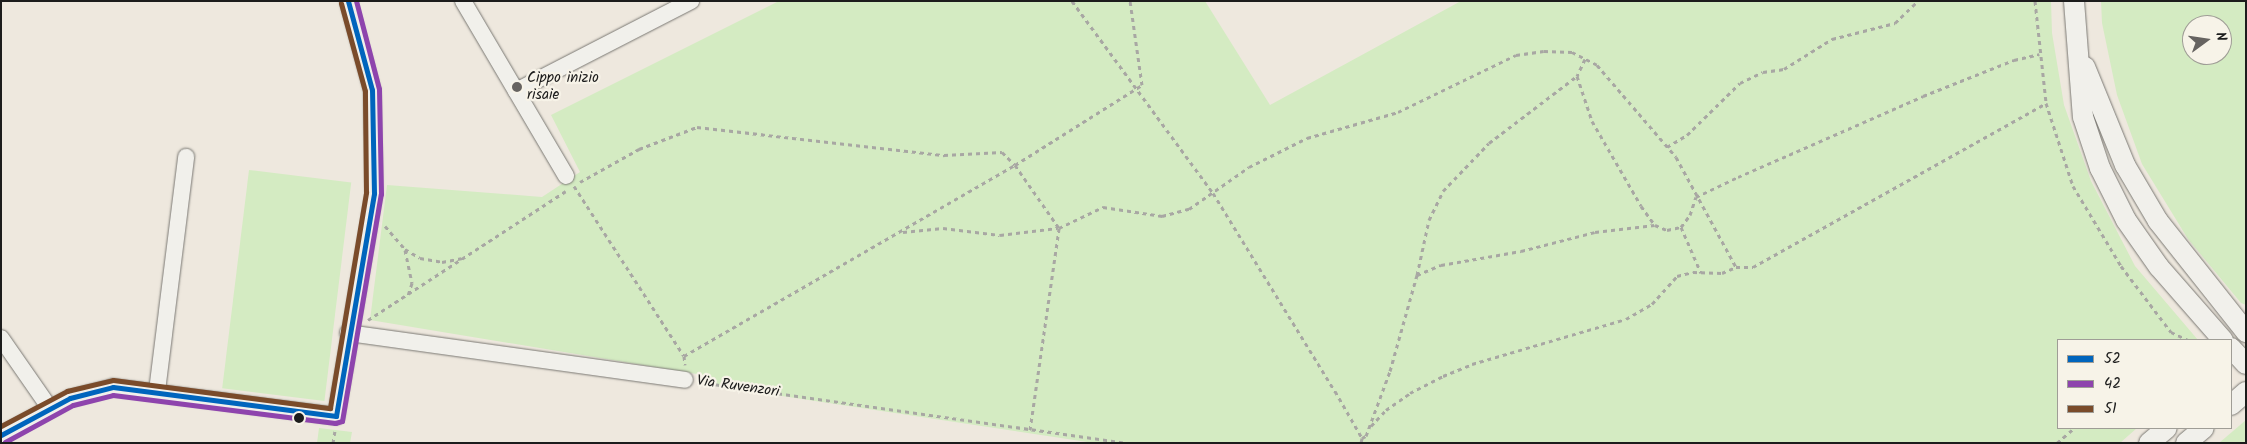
<!DOCTYPE html>
<style>
body{margin:0}
#map{position:relative;width:2247px;height:444px;overflow:hidden;background:#eee8de;font-family:Kalam,sans-serif}
div>[style]{position:absolute}
[style*='--x']{left:calc(var(--x)*1px);top:calc(var(--y)*1px);width:calc(var(--w)*1px);rotate:calc(var(--a)*1deg)}
.green>*{inset:0;background:#d4ebc2;transform-origin:0 0}
.path>*{height:3px;margin-top:-1.5px;transform-origin:0;background:repeating-linear-gradient(90deg,#a8a7a3 0 4px,transparent 0 8px)}
.roads{filter:drop-shadow(0 0 1px #7a7873) drop-shadow(0 0 1px #7a7873)}
.minor>*{height:16px;margin:-8px;padding:0 8px;transform-origin:8px;border-radius:8px;background:#f1f0eb}
.tertiary>*{height:20px;margin:-10px;padding:0 10px;transform-origin:10px;border-radius:10px;background:#f1f0eb}
.bus-1>*{height:5px;margin:-2.5px;padding:0 2.5px;transform-origin:2.5px;border-radius:2.5px;background:#0065bd}
.bus-2>*{height:5px;margin:-2.5px;padding:0 2.5px;transform-origin:2.5px;border-radius:2.5px;background:#8e44ad}
.bus-3>*{height:5px;margin:-2.5px;padding:0 2.5px;transform-origin:2.5px;border-radius:2.5px;background:#7a4b2a}
.dots>*{width:14px;height:14px;translate:-50% -50%;box-sizing:border-box;border:2px solid #f7f3e8;border-radius:50%}
span{translate:-50% -50%;white-space:nowrap;text-align:center;line-height:1.15;-webkit-text-stroke:4.5px #f7f3e8;paint-order:stroke}
.poi-label{font-size:15px;color:#1c1c1c}
.left{translate:0 -50%;text-align:left}
.street-label{font-size:15px;color:#1c1c1c}
.frame{position:absolute;inset:0;border:2px solid #1c1c1c;pointer-events:none}
.legend{position:absolute;left:2057px;top:339px;width:175px;height:90px;box-sizing:border-box;background:#f7f3e8;border:1px solid #9f9d96;margin:0;padding:6px 9px;list-style:none;font-size:15px;color:#1c1c1c}
.legend li{display:flex;align-items:center;gap:10px;height:25px}
.legend b{width:25px;border:1px solid #9f9d96}
.north{position:absolute;left:2182px;top:15px;width:50px;height:50px;box-sizing:border-box;background:#f7f3e8;border:1px solid #9f9d96;border-radius:50%;rotate:76deg;font-size:14px;font-weight:700;line-height:20px;text-align:center;color:#1c1c1c}
.north::after{content:'';display:block;margin:auto;width:18px;height:22px;background:#666360;clip-path:polygon(50% 0,100% 100%,50% 72%,0 100%)}
</style>
<div id="map">
<div class="green">
<i style="clip-path:polygon(779px 1px,1205px 1px,1270px 105px,1461px 1px,2051px 1px,2052px 33px,2064px 105px,2091px 181px,2135px 266px,2198px 340px,2058px 340px,2058px 428px,2137px 428px,2120px 443px,1094px 443px,709px 385px,709px 376px,370px 320px,387px 185px,542px 197px,580px 172px,551px 115px)"></i>
<i style="clip-path:polygon(evenodd,2101px 1px,2246px 1px,2246px 305px,2241px 303px,2188px 239px,2142px 164px,2117px 95px,2102px 23px,2101px 1px,2192px 25px,2222px 25px,2222px 55px,2192px 55px,2192px 25px)"></i>
<i style="left:249px;top:170px;width:103px;height:220px;rotate:7deg"></i>
<i style="clip-path:polygon(2246px 420px,2246px 443px,2219px 443px)"></i>
<i style="clip-path:polygon(319px 428px,352px 432px,350px 443px,317px 443px)"></i>
</div>
<div class="path">
<i style="--x:1072;--y:1;--w:238;--a:53.7"></i>
<i style="--x:1213;--y:193;--w:233;--a:58.4"></i>
<i style="--x:1335;--y:391;--w:54;--a:60.1"></i>
<i style="--x:1362;--y:438;--w:5;--a:101"></i>
<i style="--x:2035;--y:1;--w:103;--a:83.8"></i>
<i style="--x:2046;--y:103;--w:87;--a:72"></i>
<i style="--x:2073;--y:186;--w:93;--a:59"></i>
<i style="--x:2121;--y:266;--w:83;--a:52.9"></i>
<i style="--x:2171;--y:332;--w:19;--a:25"></i>
<i style="--x:1585;--y:59;--w:19;--a:115"></i>
<i style="--x:1577;--y:76;--w:47;--a:71.6"></i>
<i style="--x:1592;--y:121;--w:98;--a:60"></i>
<i style="--x:1641;--y:206;--w:24;--a:54"></i>
<i style="--x:1655;--y:225;--w:13;--a:23"></i>
<i style="--x:1667;--y:230;--w:14;--a:-12"></i>
<i style="--x:1681;--y:227;--w:15;--a:-53"></i>
<i style="--x:1690;--y:215;--w:19;--a:-72"></i>
<i style="--x:1696;--y:197;--w:47;--a:-25.5"></i>
<i style="--x:1738;--y:177;--w:202;--a:-23.6"></i>
<i style="--x:1923;--y:96;--w:98;--a:-21.6"></i>
<i style="--x:2014;--y:60;--w:26;--a:-13"></i>
<i style="--x:1667;--y:147;--w:23;--a:-31"></i>
<i style="--x:1687;--y:135;--w:74;--a:-44.5"></i>
<i style="--x:1740;--y:83;--w:25;--a:-26"></i>
<i style="--x:1763;--y:72;--w:21;--a:-8"></i>
<i style="--x:1784;--y:69;--w:57;--a:-32"></i>
<i style="--x:1832;--y:39;--w:65;--a:-14.3"></i>
<i style="--x:1895;--y:23;--w:32;--a:-44"></i>
<i style="--x:580;--y:182;--w:68;--a:-29.2"></i>
<i style="--x:639;--y:149;--w:62;--a:-20.8"></i>
<i style="--x:697;--y:127;--w:249;--a:6.5"></i>
<i style="--x:944;--y:155;--w:58;--a:-3"></i>
<i style="--x:1002;--y:152;--w:18;--a:45"></i>
<i style="--x:1015;--y:165;--w:77;--a:55.1"></i>
<i style="--x:574;--y:186;--w:202;--a:57.1"></i>
<i style="--x:684;--y:356;--w:9;--a:84"></i>
<i style="--x:385;--y:226;--w:30;--a:49"></i>
<i style="--x:405;--y:249;--w:17;--a:31"></i>
<i style="--x:420;--y:258;--w:22;--a:10"></i>
<i style="--x:442;--y:262;--w:21;--a:-11"></i>
<i style="--x:1681;--y:227;--w:50;--a:66.5"></i>
<i style="--x:903;--y:232;--w:40;--a:-5.7"></i>
<i style="--x:943;--y:228;--w:57;--a:7"></i>
<i style="--x:1000;--y:235;--w:58;--a:-6.9"></i>
<i style="--x:405;--y:250;--w:34;--a:78"></i>
<i style="--x:412;--y:283;--w:13;--a:108"></i>
<i style="--x:1417;--y:275;--w:56;--a:-77.7"></i>
<i style="--x:1429;--y:220;--w:32;--a:-64"></i>
<i style="--x:1443;--y:191;--w:66;--a:-46.2"></i>
<i style="--x:1489;--y:143;--w:111;--a:-37.3"></i>
<i style="--x:368;--y:320;--w:236;--a:-33.1"></i>
<i style="--x:684;--y:356;--w:382;--a:-30"></i>
<i style="--x:1015;--y:165;--w:150;--a:-32.2"></i>
<i style="--x:1142;--y:85;--w:85;--a:-98.1"></i>
<i style="--x:699;--y:382;--w:432;--a:8.1"></i>
<i style="--x:1371;--y:426;--w:22;--a:-47"></i>
<i style="--x:1386;--y:410;--w:29;--a:-35"></i>
<i style="--x:1410;--y:393;--w:37;--a:-27"></i>
<i style="--x:1443;--y:376;--w:31;--a:-22"></i>
<i style="--x:1472;--y:364;--w:160;--a:-16.3"></i>
<i style="--x:1626;--y:319;--w:30;--a:-30"></i>
<i style="--x:1652;--y:304;--w:38;--a:-48"></i>
<i style="--x:1677;--y:276;--w:16;--a:-14"></i>
<i style="--x:1693;--y:272;--w:29;--a:2"></i>
<i style="--x:1722;--y:273;--w:15;--a:-23"></i>
<i style="--x:1030;--y:430;--w:204;--a:-81.8"></i>
<i style="--x:1059;--y:228;--w:49;--a:-25.5"></i>
<i style="--x:1103;--y:207;--w:60;--a:8.7"></i>
<i style="--x:1162;--y:216;--w:28;--a:-15"></i>
<i style="--x:1189;--y:209;--w:73;--a:-35"></i>
<i style="--x:1249;--y:167;--w:65;--a:-26.6"></i>
<i style="--x:1307;--y:138;--w:95;--a:-15.9"></i>
<i style="--x:1398;--y:112;--w:131;--a:-25.8"></i>
<i style="--x:1516;--y:55;--w:28;--a:-8"></i>
<i style="--x:1544;--y:51;--w:28;--a:2"></i>
<i style="--x:1572;--y:52;--w:28;--a:27"></i>
<i style="--x:1597;--y:65;--w:121;--a:49.3"></i>
<i style="--x:1676;--y:157;--w:125;--a:61.4"></i>
<i style="--x:1736;--y:267;--w:17;--a:0"></i>
<i style="--x:1753;--y:267;--w:336;--a:-29.2"></i>
<i style="--x:1362;--y:438;--w:4;--a:-27"></i>
<i style="--x:1366;--y:436;--w:69;--a:-69.7"></i>
<i style="--x:1390;--y:371;--w:100;--a:-74.3"></i>
<i style="--x:1417;--y:275;--w:26;--a:-23"></i>
<i style="--x:1441;--y:265;--w:81;--a:-9.9"></i>
<i style="--x:1521;--y:251;--w:76;--a:-14.4"></i>
<i style="--x:1595;--y:232;--w:60;--a:-6.7"></i>
<i style="--x:333;--y:443;--w:12;--a:-81"></i>
<i style="--x:2057;--y:443;--w:23;--a:-41"></i>
</div>
<div class="roads">
<div class="minor">
<i style="--x:463;--y:1;--w:203;--a:59.5"></i>
<i style="--x:516;--y:91;--w:197;--a:-27.2"></i>
<i style="--x:348;--y:333;--w:340;--a:7.9"></i>
<i style="--x:1;--y:338;--w:84;--a:55.2"></i>
<i style="--x:157;--y:391;--w:236;--a:-82.9"></i>
<i style="--x:1;--y:435;--w:78;--a:-28.2"></i>
<i style="--x:70;--y:398;--w:44;--a:-14.3"></i>
<i style="--x:113;--y:387;--w:225;--a:7.4"></i>
<i style="--x:336;--y:416;--w:226;--a:-80.3"></i>
<i style="--x:374;--y:193;--w:103;--a:-91.1"></i>
<i style="--x:372;--y:90;--w:92;--a:-105.1"></i>
</div>
<div class="tertiary">
<i style="--x:2074;--y:1;--w:116;--a:85.6"></i>
<i style="--x:2083;--y:117;--w:54;--a:71.6"></i>
<i style="--x:2100;--y:168;--w:58;--a:63.4"></i>
<i style="--x:2126;--y:220;--w:57;--a:54.9"></i>
<i style="--x:2159;--y:267;--w:97;--a:48.8"></i>
<i style="--x:2085;--y:67;--w:106;--a:67.8"></i>
<i style="--x:2125;--y:165;--w:65;--a:59.5"></i>
<i style="--x:2158;--y:221;--w:142;--a:51.6"></i>
<i style="--x:2231;--y:348;--w:22;--a:47"></i>
<i style="--x:2231;--y:405;--w:20;--a:-41"></i>
<i style="--x:2149;--y:443;--w:23;--a:-40"></i>
<i style="--x:2186;--y:443;--w:23;--a:-40"></i>
</div>
</div>
<div class="bus-1">
<i style="--x:1;--y:435;--w:78;--a:-28.2"></i>
<i style="--x:70;--y:398;--w:44;--a:-14.3"></i>
<i style="--x:113;--y:387;--w:225;--a:7.4"></i>
<i style="--x:336;--y:416;--w:226;--a:-80.3"></i>
<i style="--x:374;--y:193;--w:103;--a:-91.1"></i>
<i style="--x:372;--y:90;--w:92;--a:-105.1"></i>
</div>
<div class="bus-2">
<i style="--x:5;--y:442;--w:77;--a:-28.6"></i>
<i style="--x:73;--y:405;--w:41;--a:-14"></i>
<i style="--x:113;--y:395;--w:224;--a:7.2"></i>
<i style="--x:335;--y:423;--w:7;--a:-16"></i>
<i style="--x:342;--y:421;--w:230;--a:-80.3"></i>
<i style="--x:381;--y:194;--w:105;--a:-91.1"></i>
<i style="--x:379;--y:89;--w:91;--a:-104.6"></i>
</div>
<div class="bus-3">
<i style="--x:1;--y:426;--w:75;--a:-27.9"></i>
<i style="--x:67;--y:391;--w:47;--a:-13.4"></i>
<i style="--x:113;--y:380;--w:219;--a:7.4"></i>
<i style="--x:330;--y:408;--w:219;--a:-80.5"></i>
<i style="--x:366;--y:192;--w:101;--a:-90.6"></i>
<i style="--x:365;--y:91;--w:91;--a:-105.3"></i>
</div>
<div class="dots">
<i style="left:517px;top:87px;background:#666360"></i>
<i style="left:299px;top:418px;background:#1c1c1c"></i>
</div>
<div class="poi-label">
<span class="left" style="left:527px;top:87px">Cippo inizio<br>risaie</span>
</div>
<div class="street-label">
<span style="left:738px;top:387px;rotate:8deg">Via Ruvenzori</span>
</div>
<div class="frame"></div>
<ul class="legend">
<li><b style="height:6px;background:#0065bd"></b>52</li>
<li><b style="height:6px;background:#8e44ad"></b>42</li>
<li><b style="height:6px;background:#7a4b2a"></b>51</li>
</ul>
<div class="north">N</div>
</div>
